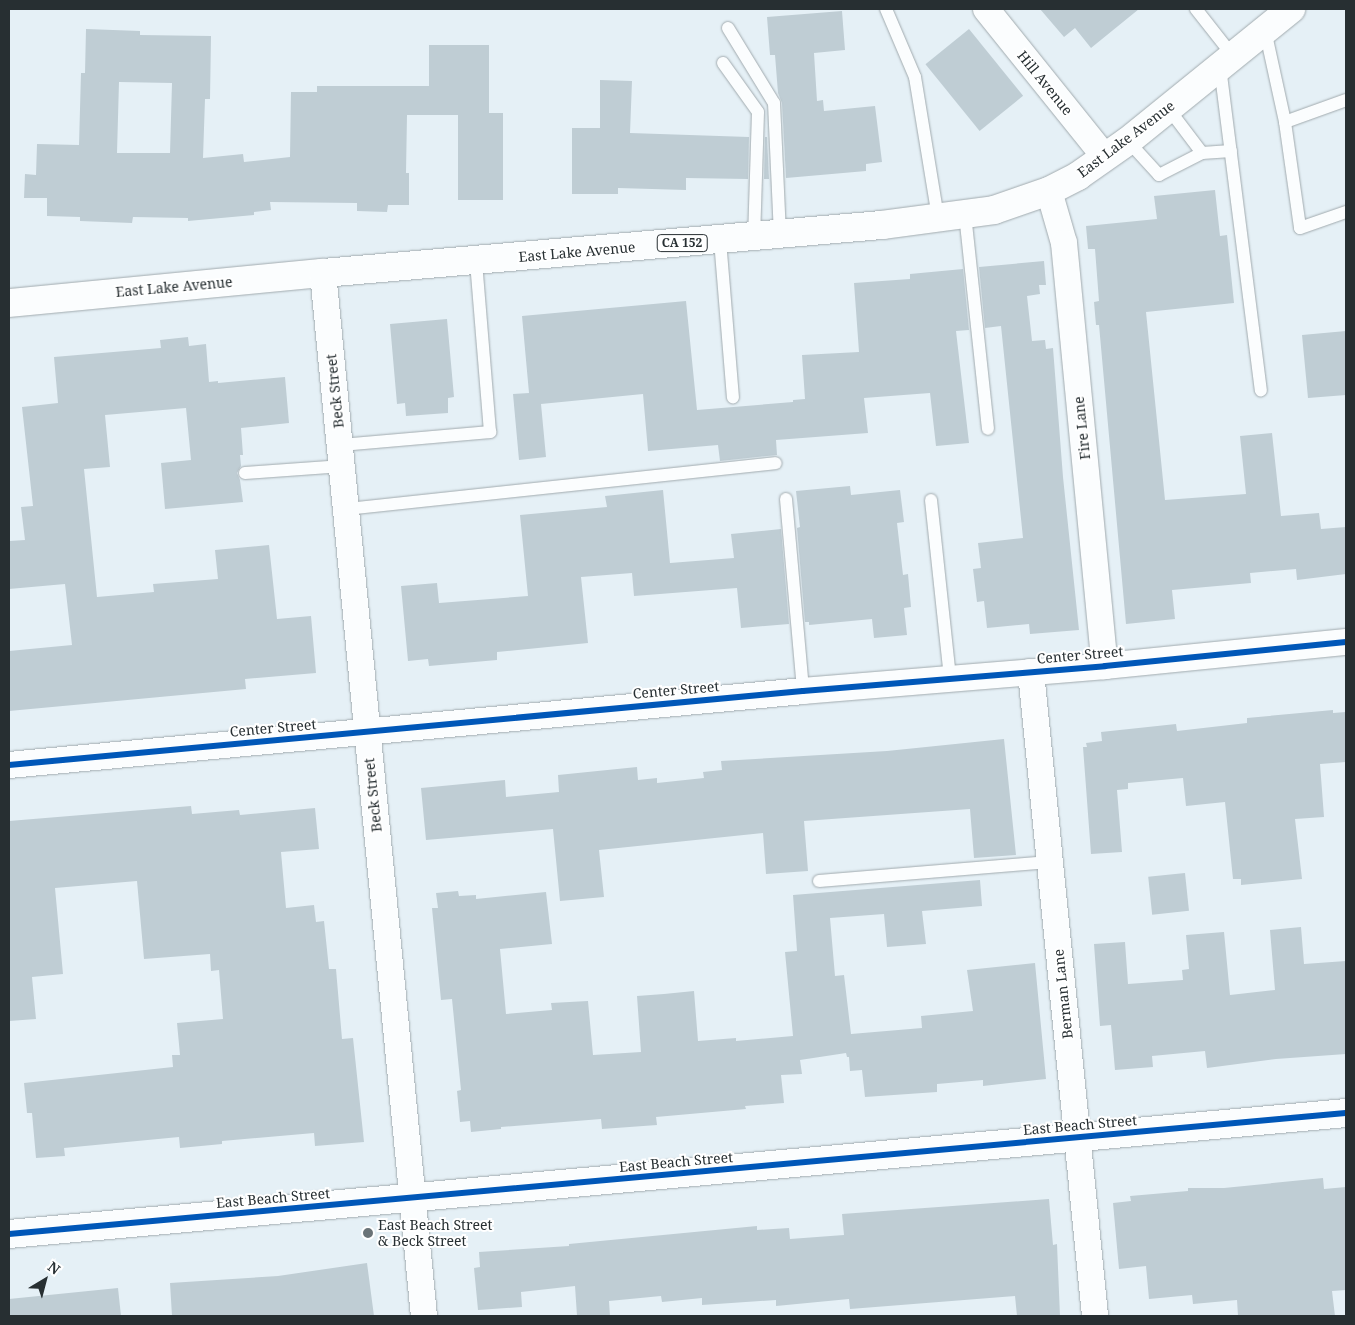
<!DOCTYPE html>
<style>
body{margin:0}
#map{position:relative;width:1355px;height:1325px;overflow:hidden;background:#e5f0f6;font-family:"Noto Serif",serif}
div>[style]{position:absolute}
[style*='--x']{left:calc(var(--x)*1px);top:calc(var(--y)*1px);width:calc(var(--w)*1px);rotate:calc(var(--a)*1deg)}
.building>*{inset:0;background:#bfcdd4;transform-origin:0 0}
.roads{filter:drop-shadow(0 0 1px #a1aaae) drop-shadow(0 0 1px #a1aaae)}
.service>*{height:12px;margin:-6px;padding:0 6px;transform-origin:6px;border-radius:6px;background:#fbfdfe}
.minor>*{height:26px;margin:-13px;padding:0 13px;transform-origin:13px;border-radius:13px;background:#fbfdfe}
.tertiary>*{height:28px;margin:-14px;padding:0 14px;transform-origin:14px;border-radius:14px;background:#fbfdfe}
.primary>*{height:28px;margin:-14px;padding:0 14px;transform-origin:14px;border-radius:14px;background:#fbfdfe}
.cycleway>*{height:6px;margin:-3px;padding:0 3px;transform-origin:3px;border-radius:3px;background:#0057b8}
.dots>*{width:14px;height:14px;translate:-50% -50%;box-sizing:border-box;border:2px solid #fff;border-radius:50%}
span{translate:-50% -50%;white-space:nowrap;text-align:center;line-height:1.15;-webkit-text-stroke:4px #fff;paint-order:stroke}
.shield-label span{padding:1px 4px;background:#fff;border:1px solid;border-radius:4px;-webkit-text-stroke-width:0}
.shield-label{font-size:12px;color:#272f32;font-weight:700}
.street-label{font-size:14px;color:#272f32}
.poi-label{font-size:14px;color:#272f32}
.left{translate:0 -50%;text-align:left}
.frame{position:absolute;inset:0;border:10px solid #272f32;pointer-events:none}
.north{position:absolute;left:20px;top:1255px;width:50px;height:50px;-webkit-text-stroke:4px #fff;paint-order:stroke;rotate:37deg;font-size:14px;font-weight:700;line-height:20px;text-align:center;color:#272f32}
.north::after{content:'';display:block;margin:auto;width:18px;height:22px;background:#272f32;clip-path:polygon(50% 0,100% 100%,50% 72%,0 100%)}
</style>
<div id="map">
<div class="building">
<i style="clip-path:polygon(1040px 9px,1139px 9px,1091px 48px,1075px 28px,1064px 37px)"></i>
<i style="clip-path:polygon(842px 11px,845px 50px,814px 53px,817px 101px,823px 100px,824px 111px,875px 106px,882px 162px,866px 164px,866px 171px,786px 178px,782px 103px,778px 93px,775px 55px,770px 55px,767px 17px)"></i>
<i style="clip-path:polygon(evenodd,86px 29px,140px 31px,140px 35px,211px 36px,210px 99px,205px 99px,203px 158px,243px 154px,244px 162px,290px 157px,291px 92px,317px 92px,317px 86px,429px 86px,429px 45px,489px 45px,489px 113px,503px 113px,503px 200px,458px 200px,458px 115px,407px 115px,406px 173px,409px 173px,409px 205px,388px 205px,387px 212px,357px 211px,357px 203px,270px 202px,271px 210px,254px 212px,254px 215px,188px 221px,188px 218px,133px 217px,132px 223px,80px 221px,80px 217px,47px 216px,47px 198px,24px 198px,25px 174px,36px 175px,37px 144px,79px 145px,81px 73px,85px 73px,86px 29px,119px 82px,172px 83px,170px 153px,117px 153px,119px 82px)"></i>
<i style="left:969px;top:29px;width:86px;height:56px;rotate:51deg"></i>
<i style="clip-path:polygon(600px 80px,632px 81px,630px 133px,749px 137px,748px 179px,686px 178px,686px 190px,618px 188px,618px 194px,572px 194px,572px 128px,600px 128px)"></i>
<i style="clip-path:polygon(765px 137px,767px 137px,769px 179px,764px 179px)"></i>
<i style="clip-path:polygon(1215px 190px,1220px 236px,1227px 235px,1234px 303px,1146px 312px,1165px 500px,1246px 494px,1240px 436px,1272px 433px,1281px 516px,1319px 513px,1321px 529px,1346px 527px,1346px 574px,1297px 580px,1296px 569px,1250px 573px,1251px 583px,1172px 590px,1175px 619px,1126px 624px,1099px 325px,1096px 325px,1094px 302px,1099px 301px,1095px 249px,1088px 249px,1086px 226px,1157px 219px,1154px 196px)"></i>
<i style="clip-path:polygon(1044px 261px,1046px 285px,1039px 285px,1040px 294px,1027px 296px,1032px 341px,1045px 340px,1046px 349px,1053px 348px,1063px 477px,1079px 630px,1030px 634px,1029px 624px,987px 628px,984px 601px,977px 602px,973px 569px,981px 568px,978px 543px,1023px 538px,1001px 326px,985px 328px,979px 267px)"></i>
<i style="clip-path:polygon(963px 269px,969px 330px,956px 331px,969px 443px,936px 446px,930px 393px,864px 398px,868px 433px,776px 440px,777px 455px,720px 461px,718px 445px,648px 451px,643px 394px,541px 404px,546px 457px,519px 460px,513px 394px,529px 393px,522px 316px,686px 301px,697px 410px,793px 402px,793px 400px,805px 399px,802px 355px,859px 352px,854px 283px,910px 279px,910px 274px)"></i>
<i style="clip-path:polygon(447px 319px,454px 397px,448px 398px,448px 413px,406px 416px,405px 403px,397px 404px,390px 324px)"></i>
<i style="clip-path:polygon(1346px 331px,1346px 395px,1308px 398px,1302px 335px)"></i>
<i style="clip-path:polygon(188px 337px,189px 346px,206px 344px,209px 382px,218px 381px,218px 383px,285px 377px,289px 423px,241px 428px,243px 455px,240px 455px,241px 466px,237px 473px,240px 480px,243px 502px,165px 509px,161px 463px,191px 460px,186px 408px,105px 415px,110px 467px,84px 469px,97px 597px,154px 592px,153px 584px,218px 579px,215px 550px,269px 545px,277px 619px,311px 616px,316px 673px,245px 679px,246px 689px,9px 711px,9px 651px,72px 645px,65px 584px,9px 589px,9px 541px,25px 540px,21px 507px,33px 506px,22px 407px,58px 403px,54px 357px,161px 348px,160px 340px)"></i>
<i style="clip-path:polygon(850px 486px,851px 495px,900px 490px,904px 522px,897px 523px,903px 575px,908px 574px,911px 607px,904px 608px,907px 635px,874px 638px,872px 619px,809px 625px,809px 622px,805px 622px,797px 528px,800px 527px,796px 491px)"></i>
<i style="clip-path:polygon(663px 490px,670px 563px,734px 558px,731px 534px,781px 529px,789px 624px,741px 628px,737px 588px,634px 596px,632px 573px,581px 577px,588px 643px,497px 652px,497px 660px,429px 666px,428px 659px,408px 661px,401px 586px,437px 583px,439px 603px,528px 596px,520px 515px,607px 507px,605px 496px)"></i>
<i style="clip-path:polygon(1333px 710px,1333px 713px,1346px 712px,1346px 762px,1320px 764px,1324px 817px,1295px 819px,1302px 879px,1241px 885px,1241px 879px,1233px 879px,1225px 802px,1186px 806px,1183px 778px,1128px 783px,1128px 789px,1117px 790px,1122px 852px,1091px 854px,1083px 747px,1087px 747px,1086px 743px,1102px 741px,1101px 732px,1176px 724px,1177px 731px,1247px 723px,1247px 718px)"></i>
<i style="clip-path:polygon(1004px 739px,1016px 855px,974px 858px,970px 809px,804px 821px,808px 871px,766px 874px,763px 833px,599px 850px,604px 897px,560px 901px,553px 829px,426px 840px,421px 788px,505px 780px,506px 797px,559px 792px,558px 775px,637px 767px,638px 780px,657px 778px,657px 783px,704px 778px,703px 772px,722px 770px,721px 761px,887px 751px)"></i>
<i style="clip-path:polygon(191px 806px,192px 814px,239px 810px,240px 815px,315px 808px,319px 849px,281px 852px,286px 908px,314px 905px,316px 922px,324px 921px,329px 969px,336px 969px,342px 1039px,353px 1038px,364px 1142px,315px 1146px,314px 1133px,222px 1141px,222px 1144px,180px 1148px,179px 1137px,64px 1148px,65px 1156px,36px 1158px,32px 1113px,27px 1113px,24px 1083px,173px 1067px,172px 1055px,180px 1055px,177px 1023px,223px 1019px,219px 970px,211px 971px,210px 954px,144px 959px,137px 881px,55px 888px,63px 974px,32px 977px,36px 1019px,9px 1021px,9px 821px)"></i>
<i style="left:1185px;top:873px;width:38px;height:37px;rotate:84deg"></i>
<i style="clip-path:polygon(980px 880px,982px 906px,922px 911px,926px 944px,887px 947px,884px 914px,830px 918px,835px 976px,844px 975px,851px 1034px,922px 1028px,921px 1016px,973px 1011px,967px 970px,1035px 963px,1046px 1079px,983px 1086px,983px 1080px,937px 1084px,937px 1092px,865px 1097px,862px 1070px,850px 1071px,849px 1057px,847px 1057px,846px 1053px,800px 1060px,802px 1074px,781px 1075px,784px 1103px,745px 1106px,746px 1109px,656px 1117px,657px 1125px,602px 1129px,601px 1119px,501px 1127px,501px 1129px,471px 1132px,470px 1121px,460px 1122px,457px 1091px,461px 1090px,452px 999px,441px 1000px,432px 908px,438px 908px,436px 893px,458px 891px,459px 896px,476px 895px,476px 899px,546px 892px,552px 944px,500px 949px,506px 1014px,552px 1010px,551px 1003px,588px 1001px,593px 1055px,641px 1052px,637px 996px,664px 994px,694px 991px,698px 1041px,736px 1038px,736px 1041px,793px 1036px,785px 952px,797px 951px,793px 895px)"></i>
<i style="clip-path:polygon(1301px 927px,1304px 964px,1346px 961px,1346px 1054px,1276px 1059px,1207px 1068px,1205px 1051px,1152px 1056px,1153px 1067px,1115px 1070px,1111px 1025px,1100px 1026px,1094px 944px,1125px 942px,1128px 984px,1183px 980px,1182px 970px,1189px 969px,1186px 935px,1224px 932px,1230px 995px,1275px 990px,1270px 930px)"></i>
<i style="clip-path:polygon(1323px 1178px,1324px 1189px,1346px 1187px,1346px 1290px,1332px 1291px,1335px 1316px,1238px 1316px,1237px 1300px,1193px 1304px,1192px 1295px,1149px 1299px,1146px 1266px,1119px 1269px,1113px 1203px,1131px 1201px,1130px 1196px,1188px 1191px,1188px 1188px,1224px 1188px)"></i>
<i style="clip-path:polygon(1049px 1199px,1053px 1245px,1057px 1244px,1060px 1316px,1017px 1316px,1015px 1296px,850px 1309px,849px 1299px,776px 1306px,776px 1300px,702px 1305px,702px 1298px,662px 1302px,661px 1296px,609px 1301px,610px 1316px,577px 1316px,575px 1286px,521px 1292px,522px 1307px,478px 1310px,474px 1268px,480px 1267px,479px 1252px,569px 1246px,569px 1244px,757px 1226px,757px 1230px,789px 1228px,790px 1239px,844px 1235px,842px 1214px)"></i>
<i style="clip-path:polygon(367px 1263px,374px 1316px,172px 1316px,170px 1283px,278px 1276px)"></i>
<i style="clip-path:polygon(118px 1288px,121px 1316px,9px 1316px,9px 1299px)"></i>
</div>
<div class="roads">
<div class="service">
<i style="--x:886;--y:9;--w:74;--a:66.9"></i>
<i style="--x:915;--y:77;--w:143;--a:80.7"></i>
<i style="--x:1196;--y:9;--w:60;--a:51.8"></i>
<i style="--x:728;--y:28;--w:88;--a:58.5"></i>
<i style="--x:774;--y:103;--w:132;--a:87.4"></i>
<i style="--x:1265;--y:30;--w:94;--a:77.7"></i>
<i style="--x:1285;--y:122;--w:107;--a:81.9"></i>
<i style="--x:1300;--y:228;--w:49;--a:-19.2"></i>
<i style="--x:723;--y:63;--w:60;--a:54.5"></i>
<i style="--x:758;--y:112;--w:125;--a:91.8"></i>
<i style="--x:1220;--y:67;--w:326;--a:82.8"></i>
<i style="--x:1168;--y:108;--w:56;--a:52.9"></i>
<i style="--x:1202;--y:153;--w:29;--a:-4"></i>
<i style="--x:1285;--y:122;--w:65;--a:-19.8"></i>
<i style="--x:1128;--y:141;--w:46;--a:47.6"></i>
<i style="--x:1159;--y:175;--w:48;--a:-27.1"></i>
<i style="--x:965;--y:214;--w:216;--a:83.9"></i>
<i style="--x:720;--y:240;--w:158;--a:85.3"></i>
<i style="--x:341;--y:445;--w:150;--a:-5"></i>
<i style="--x:490;--y:432;--w:172;--a:-94.7"></i>
<i style="--x:245;--y:473;--w:98;--a:-4.1"></i>
<i style="--x:786;--y:499;--w:193;--a:84.9"></i>
<i style="--x:931;--y:500;--w:179;--a:83.9"></i>
<i style="--x:347;--y:509;--w:431;--a:-6.1"></i>
<i style="--x:819;--y:881;--w:231;--a:-4.7"></i>
</div>
<div class="minor">
<i style="--x:986;--y:9;--w:190;--a:51.2"></i>
<i style="--x:1049;--y:191;--w:54;--a:73.9"></i>
<i style="--x:1064;--y:243;--w:425;--a:84.5"></i>
<i style="--x:323;--y:273;--w:1048;--a:84.47"></i>
<i style="--x:1031;--y:672;--w:647;--a:84.32"></i>
<i style="--x:9;--y:765;--w:797;--a:-5.32"></i>
<i style="--x:803;--y:691;--w:303;--a:-4.7"></i>
<i style="--x:1105;--y:666;--w:242;--a:-5.7"></i>
</div>
<div class="tertiary">
<i style="--x:9;--y:1234;--w:1342;--a:-5.17"></i>
</div>
<div class="primary">
<i style="--x:9;--y:303;--w:315;--a:-5.5"></i>
<i style="--x:323;--y:273;--w:561;--a:-4.91"></i>
<i style="--x:882;--y:225;--w:113;--a:-7.6"></i>
<i style="--x:994;--y:210;--w:58;--a:-19.1"></i>
<i style="--x:1049;--y:191;--w:33;--a:-27"></i>
<i style="--x:1078;--y:176;--w:61;--a:-35"></i>
<i style="--x:1128;--y:141;--w:210;--a:-39"></i>
</div>
</div>
<div class="cycleway">
<i style="--x:9;--y:765;--w:797;--a:-5.32"></i>
<i style="--x:803;--y:691;--w:303;--a:-4.7"></i>
<i style="--x:1105;--y:666;--w:242;--a:-5.7"></i>
<i style="--x:9;--y:1234;--w:1342;--a:-5.17"></i>
</div>
<div class="dots">
<i style="left:368px;top:1233px;background:#6a7377"></i>
</div>
<div class="shield-label">
<span style="left:682px;top:243px">CA 152</span>
</div>
<div class="street-label">
<span style="left:1045px;top:83px;rotate:51deg">Hill Avenue</span>
<span style="left:1126px;top:139px;rotate:-37deg">East Lake Avenue</span>
<span style="left:577px;top:252px;rotate:-5deg">East Lake Avenue</span>
<span style="left:174px;top:287px;rotate:-5deg">East Lake Avenue</span>
<span style="left:335px;top:391px;rotate:-96deg">Beck Street</span>
<span style="left:1082px;top:428px;rotate:-96deg">Fire Lane</span>
<span style="left:1080px;top:655px;rotate:-5deg">Center Street</span>
<span style="left:676px;top:690px;rotate:-5deg">Center Street</span>
<span style="left:273px;top:728px;rotate:-5deg">Center Street</span>
<span style="left:373px;top:795px;rotate:-96deg">Beck Street</span>
<span style="left:1063px;top:994px;rotate:-96deg">Berman Lane</span>
<span style="left:1080px;top:1125px;rotate:-5deg">East Beach Street</span>
<span style="left:676px;top:1162px;rotate:-5deg">East Beach Street</span>
<span style="left:273px;top:1198px;rotate:-5deg">East Beach Street</span>
</div>
<div class="poi-label">
<span class="left" style="left:378px;top:1233px">East Beach Street<br>&amp; Beck Street</span>
</div>
<div class="frame"></div>
<div class="north">N</div>
</div>
